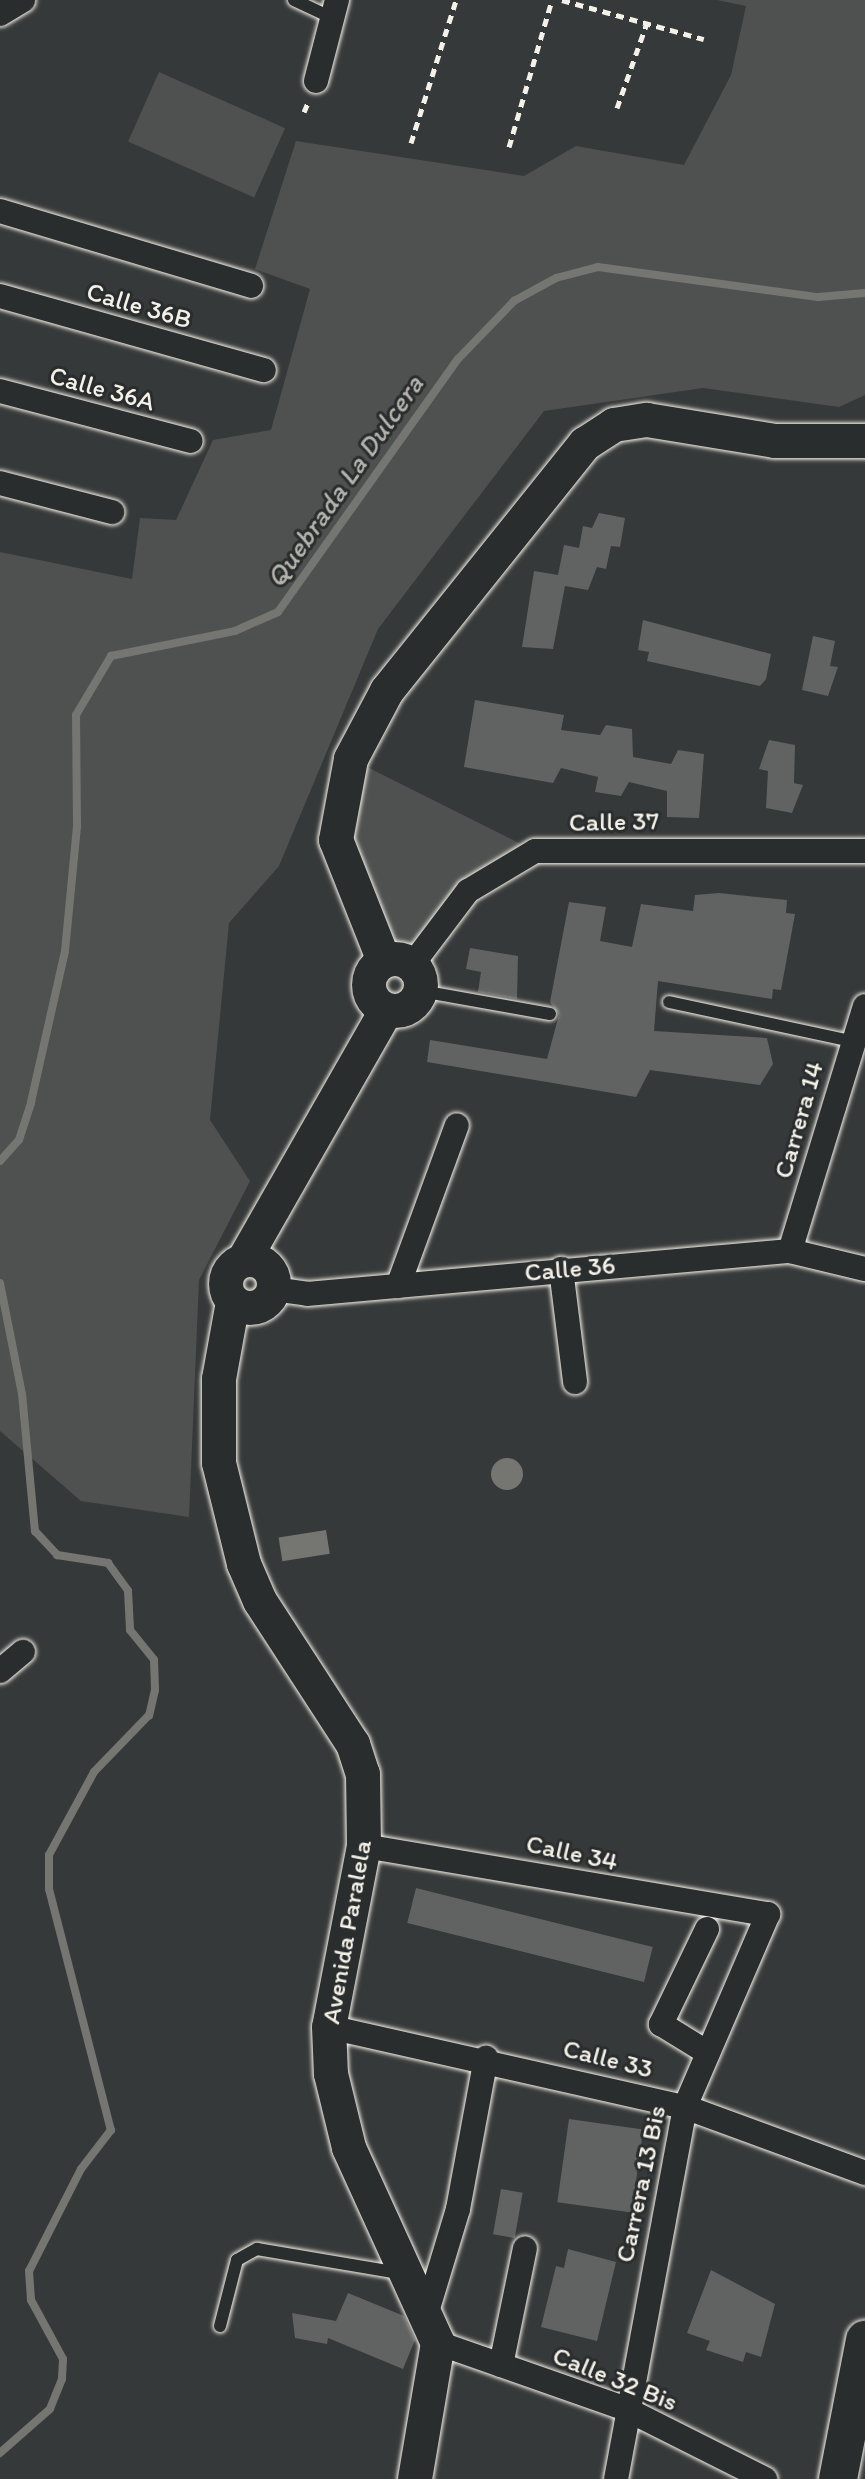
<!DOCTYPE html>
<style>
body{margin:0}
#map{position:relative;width:865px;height:2479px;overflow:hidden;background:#363939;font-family:Itim,sans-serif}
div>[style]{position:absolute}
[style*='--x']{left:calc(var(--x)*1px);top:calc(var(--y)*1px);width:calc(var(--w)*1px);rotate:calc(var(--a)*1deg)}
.green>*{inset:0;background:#4e514f;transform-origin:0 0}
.water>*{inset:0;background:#757572;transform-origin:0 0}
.round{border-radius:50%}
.stream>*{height:8px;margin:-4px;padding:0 4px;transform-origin:4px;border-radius:4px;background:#757572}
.building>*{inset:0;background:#616362;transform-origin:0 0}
.path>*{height:5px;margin-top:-2.5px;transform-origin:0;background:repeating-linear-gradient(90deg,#f4f1e8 0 8px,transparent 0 14px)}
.roads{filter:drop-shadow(0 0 2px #f4f1e8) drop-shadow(0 0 2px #f4f1e8)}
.lane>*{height:12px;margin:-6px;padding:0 6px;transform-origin:6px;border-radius:6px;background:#2a2d2e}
.street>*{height:24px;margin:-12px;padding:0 12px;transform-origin:12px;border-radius:12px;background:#2a2d2e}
.secondary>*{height:34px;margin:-17px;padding:0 17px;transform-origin:17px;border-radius:17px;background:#2a2d2e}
.secondary>.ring{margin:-17px;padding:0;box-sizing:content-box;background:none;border:34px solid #2a2d2e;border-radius:50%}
.primary>*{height:38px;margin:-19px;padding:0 19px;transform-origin:19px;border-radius:19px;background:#2a2d2e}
span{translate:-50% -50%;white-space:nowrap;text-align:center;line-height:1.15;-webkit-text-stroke:6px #2a2d2e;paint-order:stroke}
.street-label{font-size:26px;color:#f4f1e8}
.water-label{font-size:28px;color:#b4b3ad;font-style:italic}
</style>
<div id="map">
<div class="green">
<i style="clip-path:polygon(717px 0,865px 0,865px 395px,839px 407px,703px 388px,544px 411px,378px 629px,279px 866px,229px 923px,210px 1120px,250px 1181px,199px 1280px,189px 1517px,81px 1501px,0 1431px,0 552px,132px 579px,140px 518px,176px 520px,213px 440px,271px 430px,310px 289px,255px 269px,296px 141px,524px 176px,576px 146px,684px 165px,731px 75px,746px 6px)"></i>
<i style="left:159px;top:72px;width:138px;height:76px;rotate:24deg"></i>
<i style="clip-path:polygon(351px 759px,535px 851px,403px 960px,384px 961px,340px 798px)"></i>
</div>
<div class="water">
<i class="round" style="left:491px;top:1458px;width:32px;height:32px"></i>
<i style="left:326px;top:1530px;width:24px;height:48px;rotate:81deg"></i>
</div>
<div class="stream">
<i style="--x:0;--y:1161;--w:28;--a:-48"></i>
<i style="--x:19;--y:1140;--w:40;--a:-72"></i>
<i style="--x:31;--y:1102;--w:155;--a:-77.3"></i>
<i style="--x:65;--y:951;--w:126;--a:-84.5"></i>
<i style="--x:77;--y:826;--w:111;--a:-90.5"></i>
<i style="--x:76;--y:715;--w:69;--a:-59.3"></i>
<i style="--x:111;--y:656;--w:126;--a:-11.4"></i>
<i style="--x:235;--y:631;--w:47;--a:-23.8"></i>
<i style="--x:278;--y:612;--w:310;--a:-54.6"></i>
<i style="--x:458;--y:359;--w:81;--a:-46"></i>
<i style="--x:514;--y:301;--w:48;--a:-28.7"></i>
<i style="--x:556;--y:278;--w:43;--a:-14.7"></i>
<i style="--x:598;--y:267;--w:222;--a:7.8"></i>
<i style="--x:818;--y:297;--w:47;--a:-4.9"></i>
<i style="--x:0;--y:1283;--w:113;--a:78.8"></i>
<i style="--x:22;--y:1394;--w:138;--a:84.6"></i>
<i style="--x:35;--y:1531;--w:33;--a:47"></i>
<i style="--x:57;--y:1555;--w:52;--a:8.9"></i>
<i style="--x:108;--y:1563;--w:34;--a:54"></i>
<i style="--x:128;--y:1591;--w:39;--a:87"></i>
<i style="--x:130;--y:1630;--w:38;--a:51"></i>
<i style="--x:154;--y:1660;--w:30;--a:88"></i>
<i style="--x:155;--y:1690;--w:26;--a:103"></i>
<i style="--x:149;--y:1715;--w:79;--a:134"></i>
<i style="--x:94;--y:1772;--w:94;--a:118.5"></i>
<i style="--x:49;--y:1855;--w:34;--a:90"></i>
<i style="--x:49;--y:1889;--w:249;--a:75.6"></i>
<i style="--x:111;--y:2130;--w:49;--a:127.6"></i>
<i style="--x:81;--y:2169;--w:114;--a:117"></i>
<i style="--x:29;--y:2271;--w:29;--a:86"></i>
<i style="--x:31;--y:2300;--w:67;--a:61.5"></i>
<i style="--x:63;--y:2359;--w:20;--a:93"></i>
<i style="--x:62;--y:2379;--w:32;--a:112"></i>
<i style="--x:50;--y:2409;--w:67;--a:138.7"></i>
</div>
<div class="building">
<i style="clip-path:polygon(599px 513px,625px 518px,620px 547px,611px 546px,606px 569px,597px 567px,588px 590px,565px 586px,553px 649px,522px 647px,534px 571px,558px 575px,564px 545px,579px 548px,583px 526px,592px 528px)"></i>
<i style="clip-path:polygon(643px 620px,771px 654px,766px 679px,760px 686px,647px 661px,649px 652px,638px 650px)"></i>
<i style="clip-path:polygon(813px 636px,835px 641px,830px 666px,838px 667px,828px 696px,802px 690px)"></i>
<i style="clip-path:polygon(475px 700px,564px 715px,561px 730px,600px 735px,606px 725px,632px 729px,633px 757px,671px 764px,678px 750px,704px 754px,699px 818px,667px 817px,667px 791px,629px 782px,621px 796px,595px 792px,598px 777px,561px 768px,553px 783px,464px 767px)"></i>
<i style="clip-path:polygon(769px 740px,795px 745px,794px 783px,803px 785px,792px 813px,766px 808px,768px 771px,759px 769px)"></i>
<i style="clip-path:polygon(719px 893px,787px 900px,786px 913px,795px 914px,781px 990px,773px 989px,772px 999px,658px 981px,654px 1031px,767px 1038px,773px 1064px,760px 1085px,650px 1070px,636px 1097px,427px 1062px,430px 1040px,547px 1059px,559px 1015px,550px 1002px,569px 902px,606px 907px,600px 941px,632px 947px,641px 904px,693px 911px,695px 895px)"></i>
<i style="clip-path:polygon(470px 948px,518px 956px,517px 999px,478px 992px,481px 972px,466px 969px)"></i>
<i style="left:416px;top:1888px;width:244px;height:36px;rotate:14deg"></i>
<i style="left:569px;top:2119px;width:75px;height:84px;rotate:8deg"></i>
<i style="left:501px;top:2189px;width:22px;height:46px;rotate:10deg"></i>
<i style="clip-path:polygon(568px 2249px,616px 2262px,597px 2341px,541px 2327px,556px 2266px,564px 2268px)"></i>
<i style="clip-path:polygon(711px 2270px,775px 2304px,761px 2357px,746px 2352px,743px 2362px,706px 2350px,710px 2341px,687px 2333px)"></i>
<i style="clip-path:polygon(348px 2293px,404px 2316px,415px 2340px,403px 2369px,328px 2338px,327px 2344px,295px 2338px,292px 2313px,336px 2321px)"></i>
</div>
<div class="path">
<i style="--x:562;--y:0;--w:147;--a:15.4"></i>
<i style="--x:617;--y:108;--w:90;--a:-70.6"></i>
<i style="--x:304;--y:112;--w:13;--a:-67"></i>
<i style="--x:411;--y:143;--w:150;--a:-72.5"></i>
<i style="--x:509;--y:147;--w:153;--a:-73.7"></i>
</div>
<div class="roads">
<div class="lane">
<i style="--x:294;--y:0;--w:42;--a:25.3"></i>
<i style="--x:421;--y:991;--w:131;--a:10.1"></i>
<i style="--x:669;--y:1002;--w:186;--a:12.1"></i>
<i style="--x:220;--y:2326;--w:68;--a:-75.6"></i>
<i style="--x:237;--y:2260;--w:23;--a:-29"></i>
<i style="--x:257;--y:2249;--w:144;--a:9.6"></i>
</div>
<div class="street">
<i style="--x:0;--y:14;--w:27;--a:-31"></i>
<i style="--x:316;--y:81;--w:84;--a:-75.5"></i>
<i style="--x:0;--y:211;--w:262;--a:16.6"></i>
<i style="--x:0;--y:296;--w:274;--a:15.7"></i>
<i style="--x:0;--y:391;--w:197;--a:14.7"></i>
<i style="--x:0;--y:483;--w:116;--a:14.5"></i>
<i style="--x:412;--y:965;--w:93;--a:-52.9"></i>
<i style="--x:468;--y:891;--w:78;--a:-30.8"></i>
<i style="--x:535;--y:851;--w:330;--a:0"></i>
<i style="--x:790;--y:1251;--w:256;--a:-73"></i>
<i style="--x:561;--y:1269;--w:114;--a:82.9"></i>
<i style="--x:398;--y:1286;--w:171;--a:-69.9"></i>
<i style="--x:273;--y:1289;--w:34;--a:8"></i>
<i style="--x:307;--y:1294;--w:485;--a:-5.1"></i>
<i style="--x:790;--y:1251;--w:77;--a:13.5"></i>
<i style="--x:0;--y:1671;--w:30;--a:-40"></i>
<i style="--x:364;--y:1846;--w:410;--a:9.6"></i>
<i style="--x:768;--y:1914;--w:210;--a:113.3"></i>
<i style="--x:685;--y:2107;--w:378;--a:100.5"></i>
<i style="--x:707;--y:1929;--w:106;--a:115.8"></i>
<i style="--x:661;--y:2024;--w:55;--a:31.7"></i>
<i style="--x:329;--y:2027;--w:365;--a:12.7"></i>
<i style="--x:685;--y:2107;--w:192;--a:20.1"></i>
<i style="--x:426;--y:2315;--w:111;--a:-73.2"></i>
<i style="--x:458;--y:2209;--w:154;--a:-79.5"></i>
<i style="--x:438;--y:2343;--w:197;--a:19.3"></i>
<i style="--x:624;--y:2408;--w:158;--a:26.7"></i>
<i style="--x:501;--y:2365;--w:119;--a:-78.4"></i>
</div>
<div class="secondary">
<i class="ring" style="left:369px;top:959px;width:18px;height:18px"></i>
<i style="--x:384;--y:961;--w:130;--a:-111.6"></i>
<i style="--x:336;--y:840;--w:82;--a:-79.5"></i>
<i style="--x:351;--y:759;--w:77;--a:-62.1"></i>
<i style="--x:387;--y:691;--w:317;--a:-51.3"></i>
<i style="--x:585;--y:444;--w:35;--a:-33"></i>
<i style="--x:614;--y:425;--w:33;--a:-9"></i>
<i style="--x:647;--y:420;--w:130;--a:9.3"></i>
<i style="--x:775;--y:441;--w:90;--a:0"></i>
<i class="ring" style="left:226px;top:1260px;width:14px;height:14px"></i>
<i style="--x:244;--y:1260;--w:287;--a:-60.3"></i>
<i style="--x:233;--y:1302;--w:78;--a:100.3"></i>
<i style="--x:219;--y:1379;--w:84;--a:90"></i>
<i style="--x:219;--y:1463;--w:104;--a:76.1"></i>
<i style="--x:244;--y:1564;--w:40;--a:66.6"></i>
<i style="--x:260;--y:1601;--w:171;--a:57"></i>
<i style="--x:353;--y:1744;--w:32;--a:72"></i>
<i style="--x:363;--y:1774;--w:72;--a:89.2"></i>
<i style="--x:364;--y:1846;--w:184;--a:100.9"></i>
<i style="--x:329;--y:2027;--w:47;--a:87.6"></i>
<i style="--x:331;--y:2074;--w:76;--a:76.3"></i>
<i style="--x:349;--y:2148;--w:214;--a:65.5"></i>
<i style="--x:438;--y:2343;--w:138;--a:99.6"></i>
</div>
<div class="primary">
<i style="--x:838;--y:2479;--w:142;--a:-79"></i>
</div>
</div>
<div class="street-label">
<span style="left:139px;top:306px;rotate:16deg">Calle 36B</span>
<span style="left:102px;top:389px;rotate:15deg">Calle 36A</span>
<span style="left:614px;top:822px;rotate:-1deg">Calle 37</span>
<span style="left:799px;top:1120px;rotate:-74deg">Carrera 14</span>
<span style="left:570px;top:1269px;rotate:-5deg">Calle 36</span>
<span style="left:572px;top:1853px;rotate:12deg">Calle 34</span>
<span style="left:347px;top:1932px;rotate:-80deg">Avenida Paralela</span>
<span style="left:608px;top:2059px;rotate:14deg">Calle 33</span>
<span style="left:641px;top:2184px;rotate:-78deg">Carrera 13 Bis</span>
<span style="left:615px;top:2379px;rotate:22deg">Calle 32 Bis</span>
</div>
<div class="water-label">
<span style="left:344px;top:481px;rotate:-55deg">Quebrada La Dulcera</span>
</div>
</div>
